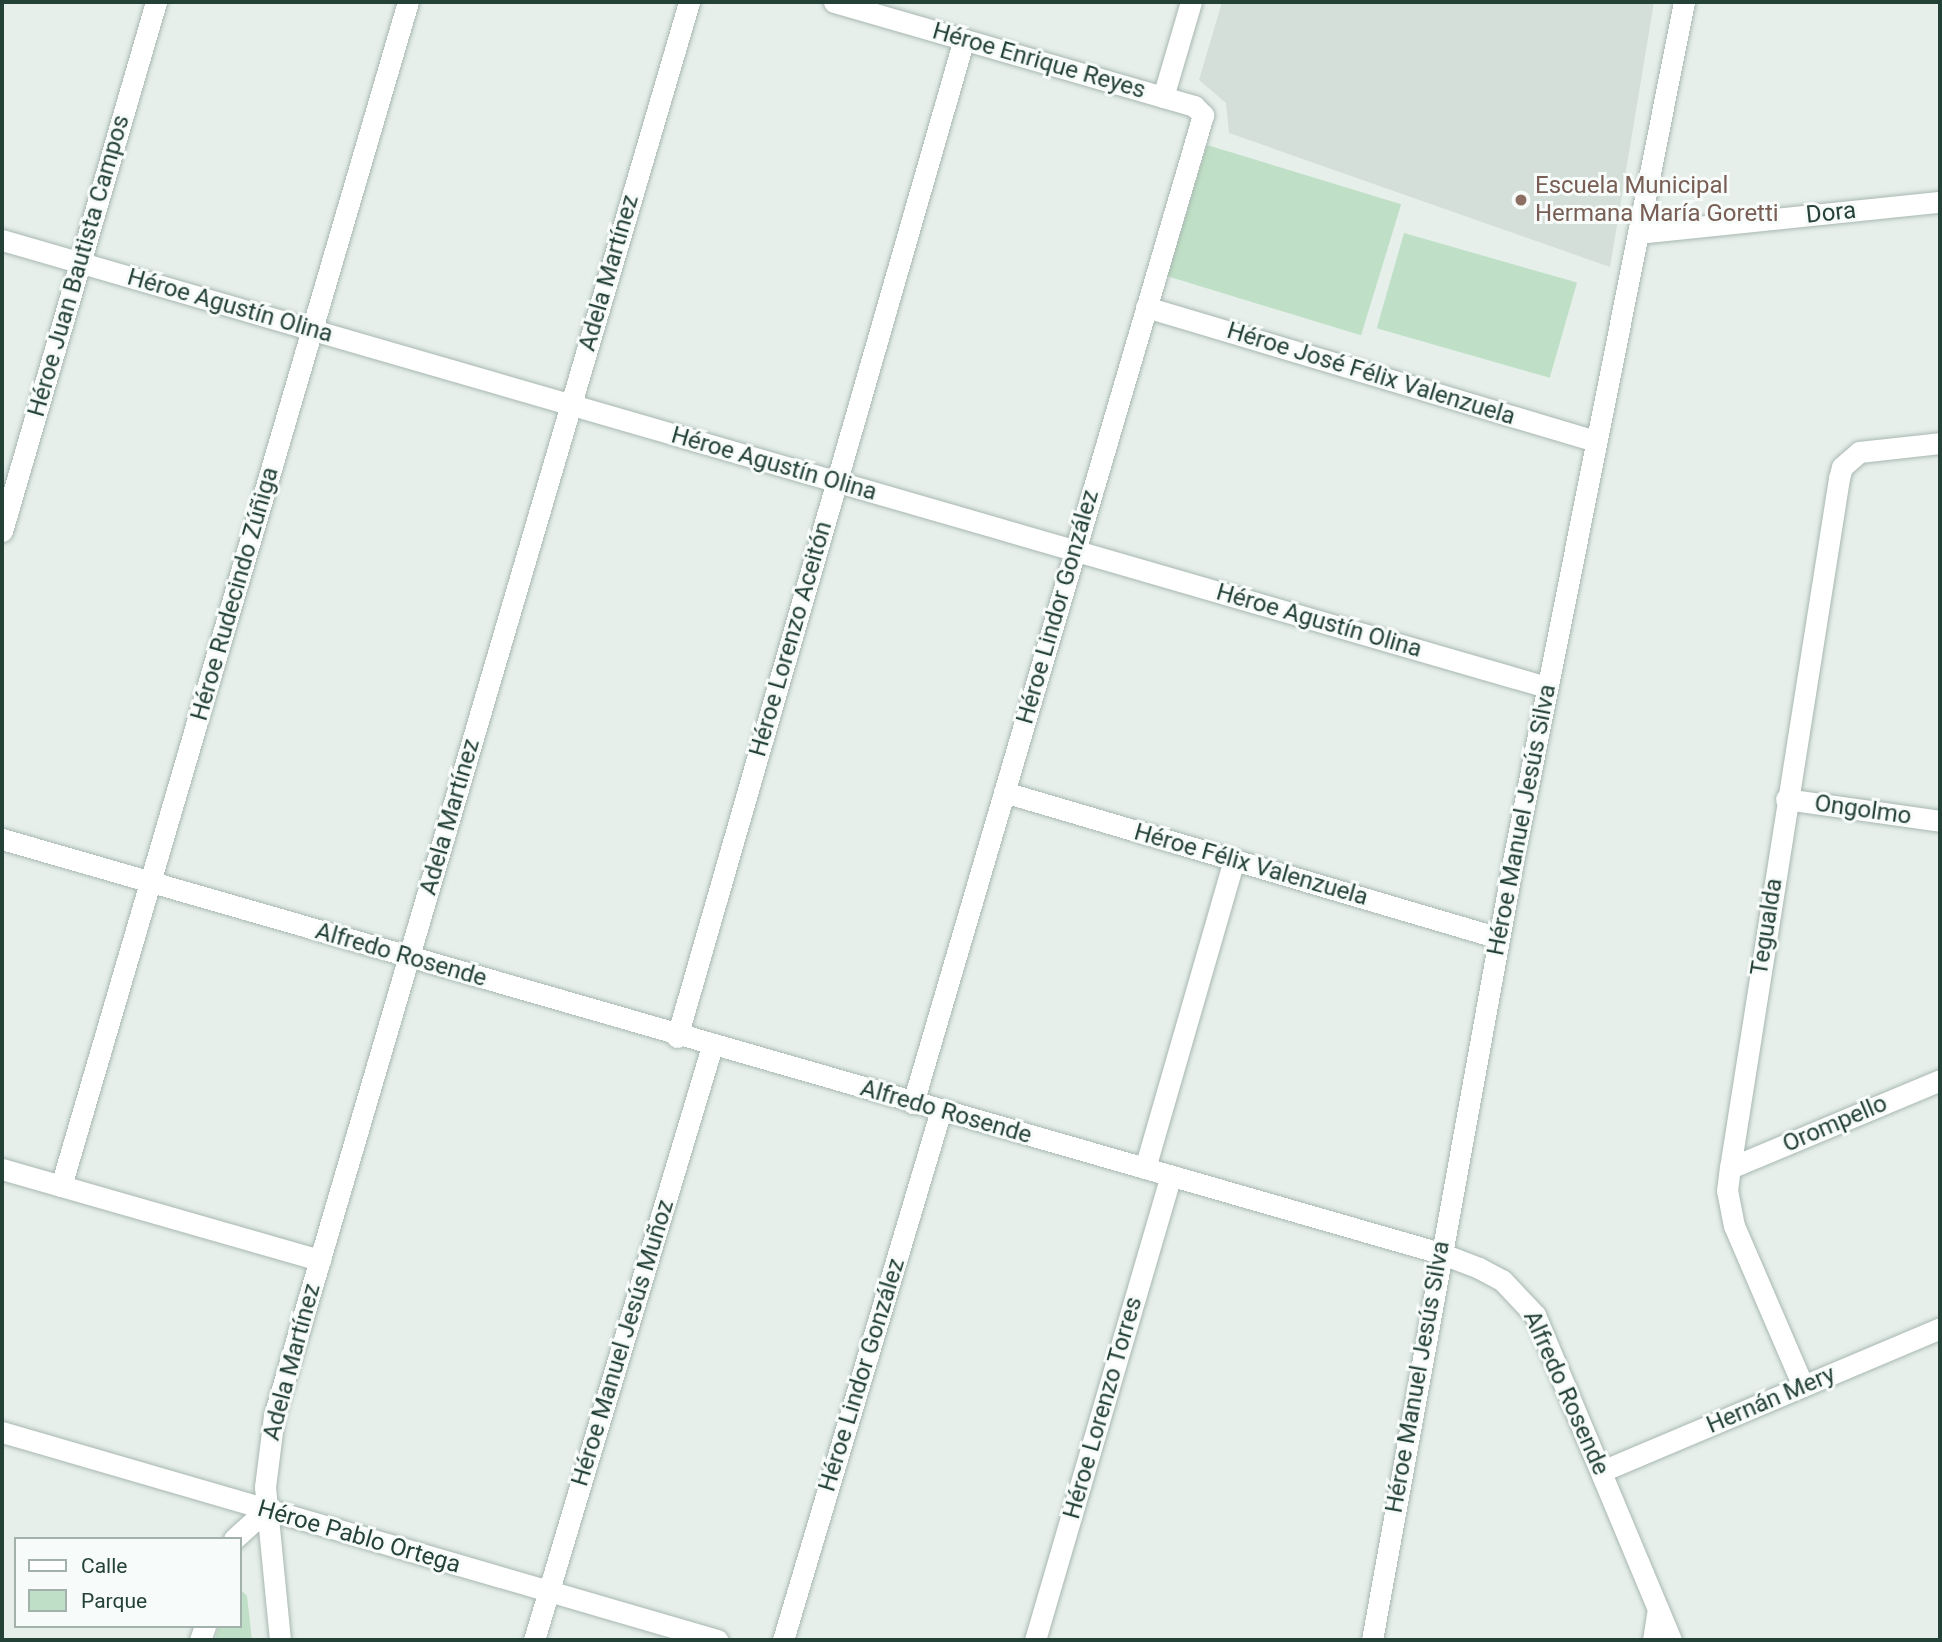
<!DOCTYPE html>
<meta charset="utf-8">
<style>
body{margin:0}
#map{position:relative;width:1942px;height:1642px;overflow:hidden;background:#e6efea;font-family:Roboto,sans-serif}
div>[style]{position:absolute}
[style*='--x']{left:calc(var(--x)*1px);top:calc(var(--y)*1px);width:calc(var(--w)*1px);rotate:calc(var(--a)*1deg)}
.built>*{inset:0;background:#d4dfd9}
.green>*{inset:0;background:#bfe0c6;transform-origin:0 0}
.roads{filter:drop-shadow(0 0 2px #a8b7b1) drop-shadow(0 0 2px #a8b7b1)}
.minor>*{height:21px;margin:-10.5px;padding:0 10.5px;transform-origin:10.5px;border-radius:10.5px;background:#fff}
.tertiary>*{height:21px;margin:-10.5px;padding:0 10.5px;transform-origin:10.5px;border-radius:10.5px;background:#fff}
.dots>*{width:19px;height:19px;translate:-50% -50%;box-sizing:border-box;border:4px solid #f7fbf9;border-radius:50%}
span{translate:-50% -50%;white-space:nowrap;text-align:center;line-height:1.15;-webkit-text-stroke:6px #f7fbf9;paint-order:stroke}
.street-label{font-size:24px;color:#244138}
.education-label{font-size:24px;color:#785e54}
.left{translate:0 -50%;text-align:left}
.frame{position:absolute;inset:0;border:4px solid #244138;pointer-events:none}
.legend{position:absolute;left:14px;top:1537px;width:228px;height:91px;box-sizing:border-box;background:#f7fbf9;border:2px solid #a3b1ac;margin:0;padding:9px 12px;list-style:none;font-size:21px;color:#244138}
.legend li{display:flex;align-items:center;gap:14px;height:35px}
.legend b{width:35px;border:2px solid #a3b1ac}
</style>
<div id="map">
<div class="built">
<i style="clip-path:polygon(1222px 2px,1654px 2px,1610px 267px,1229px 133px,1226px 103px,1199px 80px)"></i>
</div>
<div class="green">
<i style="left:1207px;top:145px;width:203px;height:137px;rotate:17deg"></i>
<i style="left:1404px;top:233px;width:180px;height:99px;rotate:16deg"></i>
<i style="clip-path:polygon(240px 1589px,247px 1596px,252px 1640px,215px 1640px,219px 1626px,240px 1626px)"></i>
</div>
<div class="roads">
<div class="minor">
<i style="--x:834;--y:2;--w:375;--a:16.1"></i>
<i style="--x:1194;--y:106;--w:13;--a:45"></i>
<i style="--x:1203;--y:115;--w:1030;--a:106.36"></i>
<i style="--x:1163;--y:97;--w:99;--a:-73.6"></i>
<i style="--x:1638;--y:233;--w:304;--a:-5.9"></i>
<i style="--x:2;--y:240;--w:1608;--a:16.14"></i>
<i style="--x:1146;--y:307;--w:469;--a:16.6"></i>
<i style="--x:2;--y:531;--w:551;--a:-73.77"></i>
<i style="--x:1004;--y:792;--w:516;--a:16.43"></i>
<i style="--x:1786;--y:799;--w:156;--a:8.1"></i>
<i style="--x:677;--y:1037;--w:1038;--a:-73.96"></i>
<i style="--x:1145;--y:1168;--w:321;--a:-73.9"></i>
<i style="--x:1730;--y:1168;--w:228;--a:-22.7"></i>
<i style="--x:2;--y:1169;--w:331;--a:16"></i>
<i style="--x:61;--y:1186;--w:1234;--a:-73.67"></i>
<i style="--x:1803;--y:1386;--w:174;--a:-113.3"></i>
<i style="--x:1734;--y:1226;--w:36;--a:-101"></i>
<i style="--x:1727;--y:1191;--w:23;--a:-83"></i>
<i style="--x:1730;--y:1168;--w:699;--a:-81.02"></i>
<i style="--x:1839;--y:478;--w:11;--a:-75"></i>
<i style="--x:1842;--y:467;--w:23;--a:-41"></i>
<i style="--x:1859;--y:452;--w:81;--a:-6.3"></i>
<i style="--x:2;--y:1432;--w:745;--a:16.22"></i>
<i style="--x:1602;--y:1471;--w:367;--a:-22.9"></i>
<i style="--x:234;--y:1539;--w:43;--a:-42.2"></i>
<i style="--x:200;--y:1640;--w:15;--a:-70"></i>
<i style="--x:534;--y:1640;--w:620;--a:-73.32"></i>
<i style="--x:783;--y:1640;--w:553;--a:-73.4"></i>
<i style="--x:1035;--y:1640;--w:484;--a:-73.7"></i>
<i style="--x:1372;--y:1640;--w:797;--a:-79.73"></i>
<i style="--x:1514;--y:856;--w:871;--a:-78.74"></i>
<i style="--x:1653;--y:1640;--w:31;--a:-81"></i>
</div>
<div class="tertiary">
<i style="--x:2;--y:839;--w:1496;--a:16.06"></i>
<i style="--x:1440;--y:1253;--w:42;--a:21"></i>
<i style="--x:1479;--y:1268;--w:26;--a:28"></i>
<i style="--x:1502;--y:1280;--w:48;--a:46.7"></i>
<i style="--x:1535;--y:1315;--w:352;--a:67.3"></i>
<i style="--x:280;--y:1640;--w:154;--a:-95.6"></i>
<i style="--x:265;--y:1487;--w:72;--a:-82.8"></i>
<i style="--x:274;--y:1416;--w:1474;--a:-73.64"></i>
</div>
</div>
<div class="dots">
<i style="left:1521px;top:200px;background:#8d6e63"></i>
</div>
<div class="street-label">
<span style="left:1039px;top:61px;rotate:16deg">Héroe Enrique Reyes</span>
<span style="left:1831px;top:213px;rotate:-6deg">Dora</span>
<span style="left:79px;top:266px;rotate:-74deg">Héroe Juan Bautista Campos</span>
<span style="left:609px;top:273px;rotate:-74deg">Adela Martínez</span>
<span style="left:230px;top:306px;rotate:16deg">Héroe Agustín Olina</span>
<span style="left:1371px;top:374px;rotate:17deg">Héroe José Félix Valenzuela</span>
<span style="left:774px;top:464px;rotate:16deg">Héroe Agustín Olina</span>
<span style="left:235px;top:594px;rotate:-74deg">Héroe Rudecindo Zúñiga</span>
<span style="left:1058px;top:607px;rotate:-74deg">Héroe Lindor González</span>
<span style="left:1319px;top:621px;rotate:16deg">Héroe Agustín Olina</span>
<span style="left:791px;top:639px;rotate:-74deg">Héroe Lorenzo Aceitón</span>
<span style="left:1863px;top:810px;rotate:8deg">Ongolmo</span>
<span style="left:450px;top:817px;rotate:-74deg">Adela Martínez</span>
<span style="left:1522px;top:820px;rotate:-79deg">Héroe Manuel Jesús Silva</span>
<span style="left:1251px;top:865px;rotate:16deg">Héroe Félix Valenzuela</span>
<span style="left:1767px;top:927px;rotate:-81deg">Tegualda</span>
<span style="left:401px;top:955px;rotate:16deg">Alfredo Rosende</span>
<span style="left:946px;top:1112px;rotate:16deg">Alfredo Rosende</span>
<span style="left:1835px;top:1124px;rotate:-23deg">Orompello</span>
<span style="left:623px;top:1343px;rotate:-73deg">Héroe Manuel Jesús Muñoz</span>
<span style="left:292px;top:1362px;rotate:-75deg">Adela Martínez</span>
<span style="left:862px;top:1375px;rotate:-73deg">Héroe Lindor González</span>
<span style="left:1418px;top:1377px;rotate:-80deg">Héroe Manuel Jesús Silva</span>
<span style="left:1566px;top:1393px;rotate:66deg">Alfredo Rosende</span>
<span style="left:1771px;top:1400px;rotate:-23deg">Hernán Mery</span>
<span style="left:1103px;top:1408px;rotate:-74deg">Héroe Lorenzo Torres</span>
<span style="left:359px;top:1537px;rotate:16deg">Héroe Pablo Ortega</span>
</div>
<div class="education-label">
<span class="left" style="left:1535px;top:200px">Escuela Municipal<br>Hermana María Goretti</span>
</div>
<div class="frame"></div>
<ul class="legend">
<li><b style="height:9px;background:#fff"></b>Calle</li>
<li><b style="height:19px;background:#bfe0c6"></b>Parque</li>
</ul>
</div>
